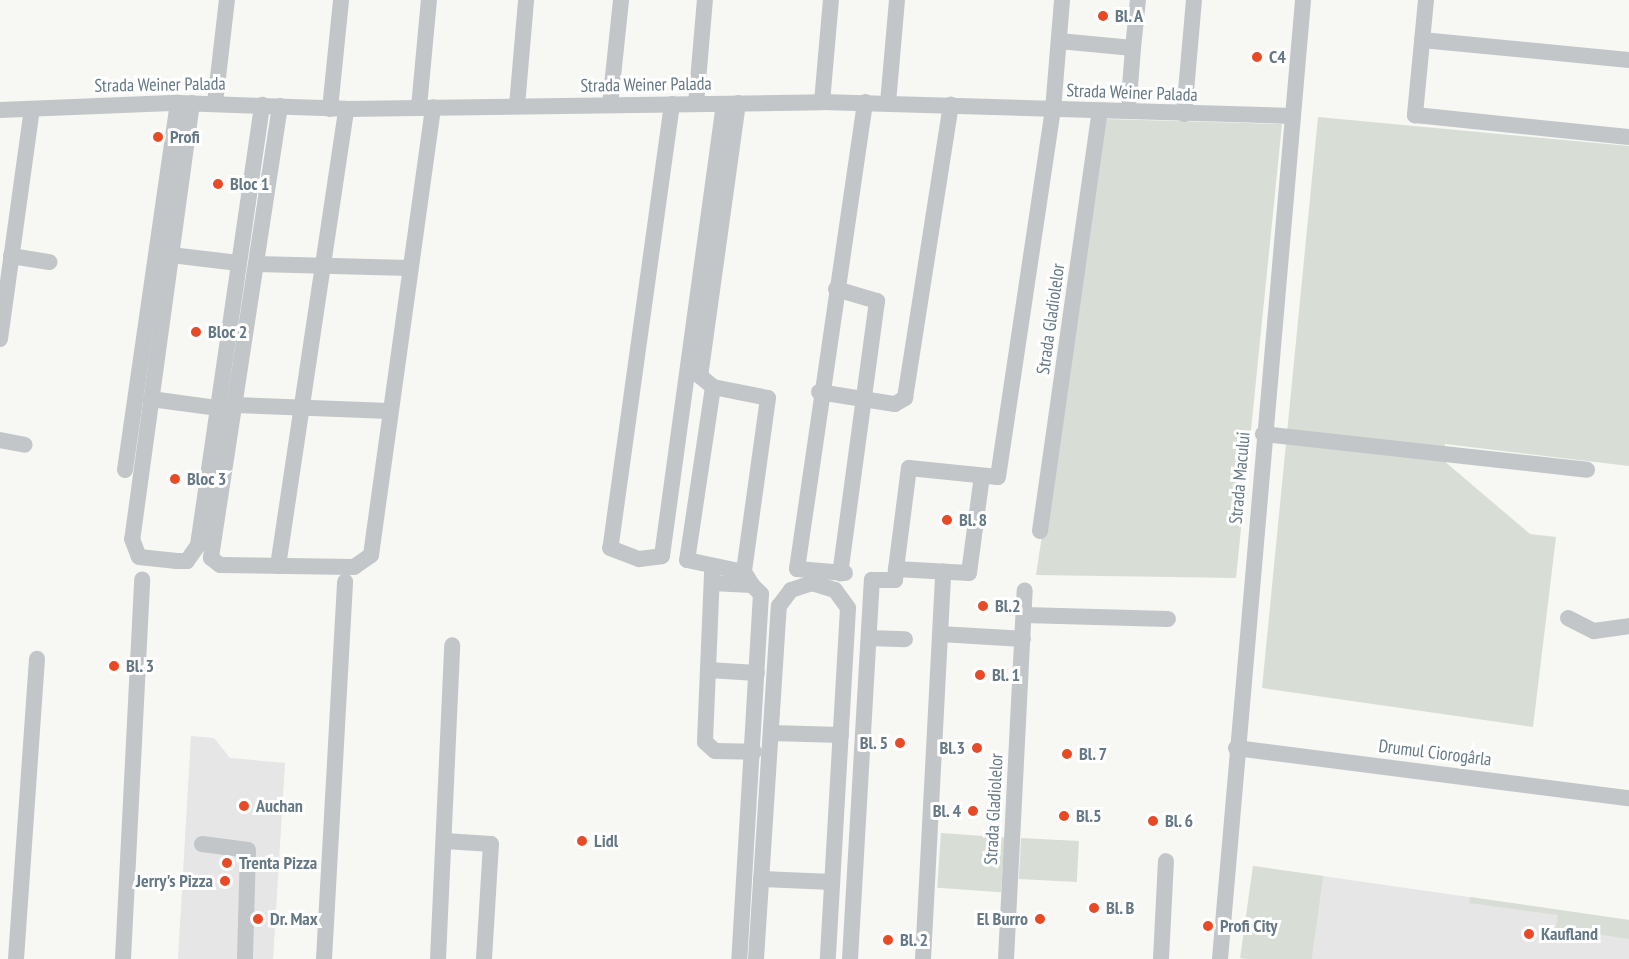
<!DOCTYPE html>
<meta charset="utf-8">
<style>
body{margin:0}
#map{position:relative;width:1629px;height:959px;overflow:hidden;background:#f7f7f4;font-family:"PT Sans Narrow",sans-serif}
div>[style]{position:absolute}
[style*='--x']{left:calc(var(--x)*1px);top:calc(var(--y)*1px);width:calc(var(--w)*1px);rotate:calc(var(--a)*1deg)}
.built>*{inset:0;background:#e5e6e5}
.green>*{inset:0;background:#d8ded5;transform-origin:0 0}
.minor>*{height:16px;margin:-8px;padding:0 8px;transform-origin:8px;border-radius:8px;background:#c2c6c9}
.dots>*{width:16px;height:16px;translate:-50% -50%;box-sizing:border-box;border:3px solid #fff;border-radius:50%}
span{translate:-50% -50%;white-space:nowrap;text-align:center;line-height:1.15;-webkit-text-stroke:6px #fff;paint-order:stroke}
.poi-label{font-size:18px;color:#657885;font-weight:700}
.left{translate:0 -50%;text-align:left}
.right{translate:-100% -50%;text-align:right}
.street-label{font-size:18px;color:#657885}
</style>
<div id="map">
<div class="built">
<i style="clip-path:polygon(191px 736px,214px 738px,230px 758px,285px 763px,273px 959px,178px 959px)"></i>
<i style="clip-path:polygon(1253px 866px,1629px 920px,1629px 959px,1247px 959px)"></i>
</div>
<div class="green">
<i style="clip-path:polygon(1318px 117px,1629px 146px,1629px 466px,1445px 444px,1443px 460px,1530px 534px,1556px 537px,1533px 727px,1262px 688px)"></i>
<i style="clip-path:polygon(1105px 119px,1282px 124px,1236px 578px,1036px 575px)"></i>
<i style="left:941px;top:833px;width:64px;height:55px;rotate:4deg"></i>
<i style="left:1021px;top:838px;width:58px;height:41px;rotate:3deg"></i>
<i style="left:1253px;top:866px;width:71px;height:93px;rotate:8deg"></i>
<i style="clip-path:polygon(1470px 897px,1629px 920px,1629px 939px,1556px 928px,1558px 915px,1469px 903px)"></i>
</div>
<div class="minor">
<i style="--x:1426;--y:0;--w:116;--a:95.5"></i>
<i style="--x:1415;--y:115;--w:215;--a:5.9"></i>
<i style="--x:1422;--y:40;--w:208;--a:5.5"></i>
<i style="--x:1059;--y:41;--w:74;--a:5.4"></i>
<i style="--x:1133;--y:48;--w:48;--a:-84.1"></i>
<i style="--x:1129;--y:99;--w:51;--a:-85.5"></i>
<i style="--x:822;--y:102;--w:102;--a:-85"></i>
<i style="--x:192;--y:103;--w:440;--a:97.8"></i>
<i style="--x:132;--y:539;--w:19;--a:69"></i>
<i style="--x:139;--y:557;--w:38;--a:6"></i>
<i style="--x:177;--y:561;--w:10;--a:0"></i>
<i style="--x:187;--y:561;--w:19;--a:-55"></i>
<i style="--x:198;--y:545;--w:445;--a:-81.7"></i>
<i style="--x:215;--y:103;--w:104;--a:-83.4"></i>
<i style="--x:738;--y:103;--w:276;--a:97.9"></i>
<i style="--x:700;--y:376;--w:17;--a:40"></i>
<i style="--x:713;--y:387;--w:56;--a:11.3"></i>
<i style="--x:768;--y:398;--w:176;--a:97.9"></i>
<i style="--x:744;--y:572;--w:15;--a:58"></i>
<i style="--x:888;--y:103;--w:103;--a:-85"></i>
<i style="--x:672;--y:104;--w:448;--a:97.9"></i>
<i style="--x:610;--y:548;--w:31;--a:21"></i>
<i style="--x:639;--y:559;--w:23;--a:-7"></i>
<i style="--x:662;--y:556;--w:456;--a:-82.2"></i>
<i style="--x:696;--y:104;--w:104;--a:-85.1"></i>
<i style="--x:610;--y:105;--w:106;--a:-84"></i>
<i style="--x:280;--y:106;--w:457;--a:98.7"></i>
<i style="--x:211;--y:558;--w:11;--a:38"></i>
<i style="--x:220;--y:565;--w:134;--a:0.9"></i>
<i style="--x:354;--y:567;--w:21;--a:-35"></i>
<i style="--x:371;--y:555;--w:452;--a:-82.1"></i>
<i style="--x:517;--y:106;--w:106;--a:-85.1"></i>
<i style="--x:419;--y:107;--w:107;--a:-84.7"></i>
<i style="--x:330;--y:109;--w:110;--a:-84.2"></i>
<i style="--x:0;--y:110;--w:178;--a:-2.3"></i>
<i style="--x:178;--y:103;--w:168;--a:2"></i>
<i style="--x:346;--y:109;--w:476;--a:-0.8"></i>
<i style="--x:822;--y:102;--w:470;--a:1.7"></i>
<i style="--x:1184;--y:114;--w:114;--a:-85"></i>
<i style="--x:171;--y:255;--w:68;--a:6.7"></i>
<i style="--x:11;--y:256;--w:39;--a:9"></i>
<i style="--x:257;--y:264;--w:152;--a:1.5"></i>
<i style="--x:836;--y:289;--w:43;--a:16.3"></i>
<i style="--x:877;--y:301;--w:275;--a:97.7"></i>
<i style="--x:0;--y:339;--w:232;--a:-82.1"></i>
<i style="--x:713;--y:387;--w:175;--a:98.5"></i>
<i style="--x:687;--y:560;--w:58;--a:11.9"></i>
<i style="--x:819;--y:392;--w:77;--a:9"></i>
<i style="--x:895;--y:404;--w:12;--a:-31"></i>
<i style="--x:905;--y:398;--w:297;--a:-81.1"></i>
<i style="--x:151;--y:399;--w:68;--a:7.7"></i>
<i style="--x:235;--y:405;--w:154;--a:2.2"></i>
<i style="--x:1263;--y:434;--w:326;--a:6.3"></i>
<i style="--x:0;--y:440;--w:25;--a:11"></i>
<i style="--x:125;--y:470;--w:371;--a:-81.8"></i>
<i style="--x:1040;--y:531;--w:423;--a:-81.9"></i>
<i style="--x:278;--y:566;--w:462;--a:-81.5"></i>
<i style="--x:896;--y:569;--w:102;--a:-82.7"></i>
<i style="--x:909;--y:468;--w:89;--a:5.8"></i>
<i style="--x:998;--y:477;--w:371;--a:-81.5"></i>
<i style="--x:1053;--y:110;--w:110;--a:-85.3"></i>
<i style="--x:845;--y:573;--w:48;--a:-175.2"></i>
<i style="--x:797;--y:569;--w:472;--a:-81.7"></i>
<i style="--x:712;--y:574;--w:168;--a:92.4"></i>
<i style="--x:705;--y:742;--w:13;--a:42"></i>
<i style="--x:715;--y:751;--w:39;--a:1"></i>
<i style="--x:712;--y:583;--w:40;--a:2.9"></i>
<i style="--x:752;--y:585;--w:13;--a:45"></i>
<i style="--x:761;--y:594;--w:366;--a:93.4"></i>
<i style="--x:1024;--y:615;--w:144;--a:1.6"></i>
<i style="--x:1568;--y:618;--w:29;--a:27"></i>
<i style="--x:1594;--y:631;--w:35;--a:-8"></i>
<i style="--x:940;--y:634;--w:83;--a:3.4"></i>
<i style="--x:869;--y:638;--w:36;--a:2"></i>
<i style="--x:708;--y:670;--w:49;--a:3.5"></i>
<i style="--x:771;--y:733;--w:70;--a:1.6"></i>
<i style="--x:1236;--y:748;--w:396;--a:7.3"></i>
<i style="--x:445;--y:841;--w:46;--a:3.7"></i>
<i style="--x:491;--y:844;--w:115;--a:93.5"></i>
<i style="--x:202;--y:844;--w:46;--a:7.4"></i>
<i style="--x:248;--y:850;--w:109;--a:91.6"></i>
<i style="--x:761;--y:879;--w:71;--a:2.4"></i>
<i style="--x:16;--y:959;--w:301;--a:-86"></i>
<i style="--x:123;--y:959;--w:380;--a:-87.1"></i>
<i style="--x:324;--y:959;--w:378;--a:-86.8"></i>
<i style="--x:438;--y:959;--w:314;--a:-87.4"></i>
<i style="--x:756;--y:959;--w:354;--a:-86.3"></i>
<i style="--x:779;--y:606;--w:20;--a:-53"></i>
<i style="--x:791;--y:590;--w:22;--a:-18"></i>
<i style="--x:812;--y:583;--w:24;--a:17"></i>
<i style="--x:835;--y:590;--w:22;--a:54"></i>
<i style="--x:848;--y:608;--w:352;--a:93.3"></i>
<i style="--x:850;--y:959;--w:380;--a:-86.7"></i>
<i style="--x:872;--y:580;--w:23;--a:0"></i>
<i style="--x:895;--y:580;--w:11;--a:-85"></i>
<i style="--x:896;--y:569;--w:73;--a:3.1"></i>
<i style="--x:969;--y:573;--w:98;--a:-82.4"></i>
<i style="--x:923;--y:959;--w:388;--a:-87"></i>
<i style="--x:1006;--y:959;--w:369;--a:-87.1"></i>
<i style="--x:1161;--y:959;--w:98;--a:-87.1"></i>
<i style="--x:1220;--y:959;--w:963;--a:-85.05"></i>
</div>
<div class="dots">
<i style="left:1103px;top:16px;background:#e74a24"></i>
<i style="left:1257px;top:57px;background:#e74a24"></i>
<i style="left:158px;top:137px;background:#e74a24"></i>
<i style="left:218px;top:184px;background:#e74a24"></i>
<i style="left:196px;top:332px;background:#e74a24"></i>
<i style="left:175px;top:479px;background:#e74a24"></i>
<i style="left:947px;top:520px;background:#e74a24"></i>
<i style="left:983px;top:606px;background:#e74a24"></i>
<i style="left:114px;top:666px;background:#e74a24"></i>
<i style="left:980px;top:675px;background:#e74a24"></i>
<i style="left:900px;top:743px;background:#e74a24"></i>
<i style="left:977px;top:748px;background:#e74a24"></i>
<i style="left:1067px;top:754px;background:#e74a24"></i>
<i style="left:244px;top:806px;background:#e74a24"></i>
<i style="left:973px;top:811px;background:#e74a24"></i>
<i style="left:1064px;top:816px;background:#e74a24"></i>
<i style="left:1153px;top:821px;background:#e74a24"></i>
<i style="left:582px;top:841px;background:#e74a24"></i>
<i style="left:227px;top:863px;background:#e74a24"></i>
<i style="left:225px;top:881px;background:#e74a24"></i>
<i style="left:1094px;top:908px;background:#e74a24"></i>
<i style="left:258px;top:919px;background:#e74a24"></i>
<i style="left:1040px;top:919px;background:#e74a24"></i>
<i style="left:1208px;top:926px;background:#e74a24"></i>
<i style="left:1529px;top:934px;background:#e74a24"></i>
<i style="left:888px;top:940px;background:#e74a24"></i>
</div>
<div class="poi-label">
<span class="left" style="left:1115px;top:16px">Bl. A</span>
<span class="left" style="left:1269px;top:57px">C4</span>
<span class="left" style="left:170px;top:137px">Profi</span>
<span class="left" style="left:230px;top:184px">Bloc 1</span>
<span class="left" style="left:208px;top:332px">Bloc 2</span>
<span class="left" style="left:187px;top:479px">Bloc 3</span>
<span class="left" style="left:959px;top:520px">Bl. 8</span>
<span class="left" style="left:995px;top:606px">Bl.2</span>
<span class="left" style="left:126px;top:666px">Bl. 3</span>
<span class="left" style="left:992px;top:675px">Bl. 1</span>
<span class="right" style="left:888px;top:743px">Bl. 5</span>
<span class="right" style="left:965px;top:748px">Bl.3</span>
<span class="left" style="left:1079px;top:754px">Bl. 7</span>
<span class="left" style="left:256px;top:806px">Auchan</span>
<span class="right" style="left:961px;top:811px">Bl. 4</span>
<span class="left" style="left:1076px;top:816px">Bl.5</span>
<span class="left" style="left:1165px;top:821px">Bl. 6</span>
<span class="left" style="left:594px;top:841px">Lidl</span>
<span class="left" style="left:239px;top:863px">Trenta Pizza</span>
<span class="right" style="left:213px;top:881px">Jerry's Pizza</span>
<span class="left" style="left:1106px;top:908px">Bl. B</span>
<span class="left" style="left:270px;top:919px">Dr. Max</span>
<span class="right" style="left:1028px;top:919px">El Burro</span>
<span class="left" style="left:1220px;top:926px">Profi City</span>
<span class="left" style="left:1541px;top:934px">Kaufland</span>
<span class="left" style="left:900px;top:940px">Bl. 2</span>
</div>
<div class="street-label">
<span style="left:160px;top:85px;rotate:-1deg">Strada Weiner Palada</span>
<span style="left:646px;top:85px;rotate:-1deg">Strada Weiner Palada</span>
<span style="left:1132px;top:93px;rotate:2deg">Strada Weiner Palada</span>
<span style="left:1051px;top:319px;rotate:-82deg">Strada Gladiolelor</span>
<span style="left:1240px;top:478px;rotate:-85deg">Strada Macului</span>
<span style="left:1435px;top:753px;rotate:7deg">Drumul Ciorogârla</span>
<span style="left:994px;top:809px;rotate:-87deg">Strada Gladiolelor</span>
</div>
</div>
